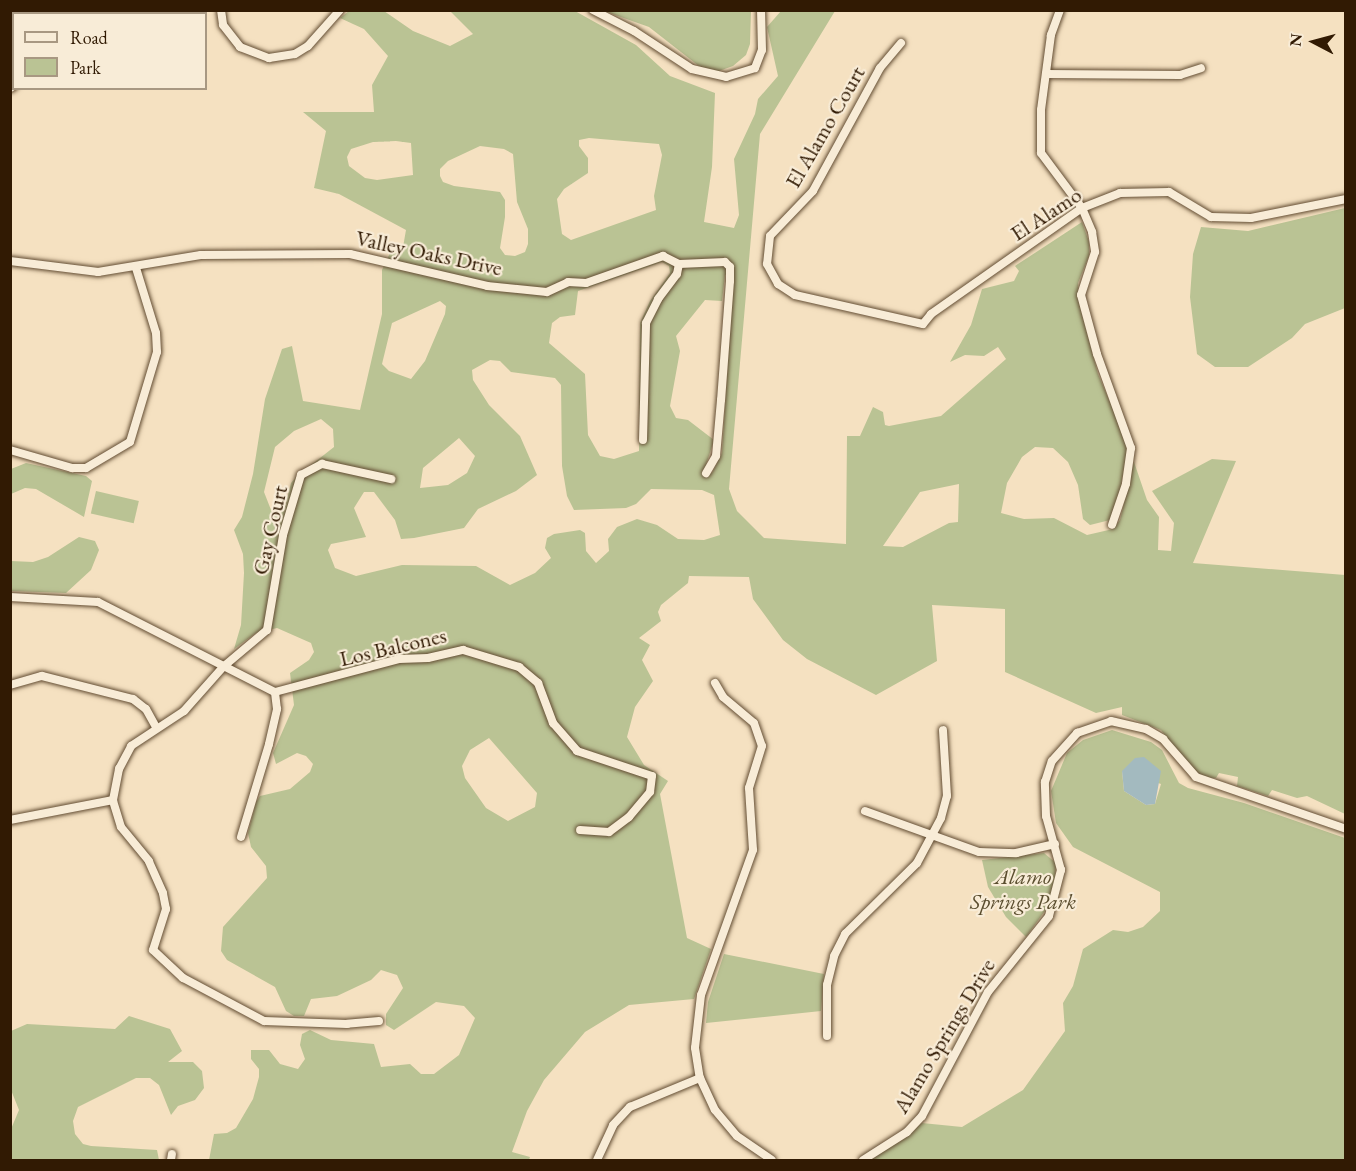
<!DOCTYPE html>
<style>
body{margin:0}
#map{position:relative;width:1356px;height:1171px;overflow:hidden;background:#f5e1c1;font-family:"EB Garamond",serif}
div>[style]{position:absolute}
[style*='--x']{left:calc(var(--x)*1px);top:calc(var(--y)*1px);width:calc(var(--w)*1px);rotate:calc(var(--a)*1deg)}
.green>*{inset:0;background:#bac394;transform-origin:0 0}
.water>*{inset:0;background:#a3babf}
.stream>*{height:2px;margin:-1px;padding:0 1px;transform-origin:1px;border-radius:1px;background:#a3babf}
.roads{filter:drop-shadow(0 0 2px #624c32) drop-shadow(0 0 2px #624c32)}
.street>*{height:8px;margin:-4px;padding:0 4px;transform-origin:4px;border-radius:4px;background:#f8ecd7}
.secondary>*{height:12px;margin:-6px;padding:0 6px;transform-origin:6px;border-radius:6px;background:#f8ecd7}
span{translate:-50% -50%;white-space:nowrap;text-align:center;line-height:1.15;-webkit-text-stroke:4.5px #f8ecd7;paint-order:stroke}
.street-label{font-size:22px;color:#311a03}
.park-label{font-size:22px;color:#5a4d2e;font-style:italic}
.frame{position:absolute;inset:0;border:12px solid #311a03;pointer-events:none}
.legend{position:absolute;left:12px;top:12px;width:195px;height:78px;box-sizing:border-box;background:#f8ecd7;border:2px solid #a89882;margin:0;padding:8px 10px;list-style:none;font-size:18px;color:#311a03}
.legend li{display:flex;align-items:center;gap:12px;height:30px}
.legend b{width:30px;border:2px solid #a89882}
.north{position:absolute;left:1284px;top:12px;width:60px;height:60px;-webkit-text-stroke:4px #f8ecd7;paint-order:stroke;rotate:276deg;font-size:16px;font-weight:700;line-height:24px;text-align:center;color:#311a03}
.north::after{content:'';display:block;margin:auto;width:21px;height:27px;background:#311a03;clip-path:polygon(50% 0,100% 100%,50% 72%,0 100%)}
</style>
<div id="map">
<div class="green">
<i style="clip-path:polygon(evenodd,349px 11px,384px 11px,413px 31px,450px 46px,473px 34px,450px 11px,575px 11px,636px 45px,670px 76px,715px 93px,712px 167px,704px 222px,734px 228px,739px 215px,734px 159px,755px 114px,758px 99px,778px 76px,767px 27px,781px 11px,835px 11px,760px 134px,729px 489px,737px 511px,764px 538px,846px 544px,847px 436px,860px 436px,873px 407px,883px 412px,885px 425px,889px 426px,941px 416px,1006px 359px,998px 347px,984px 356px,965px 355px,950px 362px,971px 325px,982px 289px,1014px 281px,1019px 271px,1015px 266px,1082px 222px,1089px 242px,1089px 256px,1078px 283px,1080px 307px,1098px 374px,1128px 445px,1119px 497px,1110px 520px,1090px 525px,1083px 519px,1078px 485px,1068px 462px,1053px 448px,1035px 447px,1022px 457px,1007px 483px,1001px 513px,1024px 519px,1054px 518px,1087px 535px,1113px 529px,1120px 520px,1134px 462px,1147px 500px,1159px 517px,1158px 550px,1171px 551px,1174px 523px,1152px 491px,1212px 459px,1236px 461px,1193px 563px,1345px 575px,1345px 814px,1307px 796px,1297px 798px,1272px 790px,1268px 796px,1237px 786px,1238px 777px,1219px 773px,1216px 778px,1208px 778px,1193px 771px,1161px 730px,1122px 715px,1122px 707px,1096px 713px,1005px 672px,1005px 609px,932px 605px,937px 661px,876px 695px,807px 659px,783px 640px,753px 599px,749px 577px,689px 576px,688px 583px,661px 605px,658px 612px,661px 621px,639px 638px,650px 645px,642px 660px,653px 681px,635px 707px,627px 737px,644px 765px,668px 781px,660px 794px,687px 938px,711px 949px,694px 999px,629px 1005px,585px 1032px,544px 1080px,527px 1111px,512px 1152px,530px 1157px,529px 1160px,209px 1160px,214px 1134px,227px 1133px,236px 1128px,253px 1099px,259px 1077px,259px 1069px,251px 1059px,251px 1050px,269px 1050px,280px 1064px,298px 1069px,305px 1059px,300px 1045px,302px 1034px,310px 1030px,331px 1040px,374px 1044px,381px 1067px,410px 1064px,421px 1074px,434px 1074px,459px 1055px,475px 1018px,464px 1006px,436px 1002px,394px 1030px,386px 1025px,386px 1014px,403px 988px,397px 975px,381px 970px,371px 980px,337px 996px,311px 999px,304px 1016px,294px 1016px,286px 1011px,275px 987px,227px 960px,221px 951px,223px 927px,267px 878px,266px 866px,251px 847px,248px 833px,256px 802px,260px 796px,290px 789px,310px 772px,313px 764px,306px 756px,297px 753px,276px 764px,273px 753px,294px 705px,290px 673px,309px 660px,314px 652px,311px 643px,277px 628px,256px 633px,234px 649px,241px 625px,244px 573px,243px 554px,234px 530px,242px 517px,253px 474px,265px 399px,282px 349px,292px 346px,303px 401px,360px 410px,382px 314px,382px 270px,390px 253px,397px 253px,403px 247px,406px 230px,339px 194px,314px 188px,326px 131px,303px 112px,374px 112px,372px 85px,388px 56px,364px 29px,340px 18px,349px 11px,589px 138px,659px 144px,662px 155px,654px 196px,656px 210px,571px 240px,562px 234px,557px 199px,564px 189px,588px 173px,588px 158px,579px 146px,579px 140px,589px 138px,349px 11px,396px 141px,411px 143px,413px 175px,377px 180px,365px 178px,349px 166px,347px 157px,351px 149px,373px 142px,396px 141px,349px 11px,480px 146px,504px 149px,513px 154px,517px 202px,528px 229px,528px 244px,525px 252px,515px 256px,505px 255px,500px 248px,505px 217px,505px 200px,500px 192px,454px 186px,443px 182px,440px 176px,440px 169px,448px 161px,480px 146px,349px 11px,662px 262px,669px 266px,670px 273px,650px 301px,640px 323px,639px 451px,614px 459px,600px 456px,588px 435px,585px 374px,549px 343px,552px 323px,560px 317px,575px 315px,578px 291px,662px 262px,349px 11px,734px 270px,722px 453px,712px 473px,705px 468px,714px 440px,688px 420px,676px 418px,670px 406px,680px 351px,676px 336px,705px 300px,722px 301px,725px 275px,734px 270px,349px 11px,440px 301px,446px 306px,445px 314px,425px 361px,411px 379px,389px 371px,382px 364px,392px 323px,440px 301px,349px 11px,490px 360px,500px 361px,511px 372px,555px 378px,561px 385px,562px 466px,567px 496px,574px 510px,626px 508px,636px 504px,651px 489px,702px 490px,714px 495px,720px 535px,704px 540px,678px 539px,657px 525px,637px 519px,617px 527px,608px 539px,609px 551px,596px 563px,586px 551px,585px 533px,580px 530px,554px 534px,547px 538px,545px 548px,551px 558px,535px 573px,510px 585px,476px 566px,402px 565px,356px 576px,335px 568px,328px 550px,331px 544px,366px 537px,354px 508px,364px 492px,374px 492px,395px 520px,401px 539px,414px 538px,464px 528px,478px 509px,516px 491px,537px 475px,520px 436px,489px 405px,473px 380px,472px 370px,490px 360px,349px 11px,321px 419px,333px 429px,334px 447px,297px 476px,291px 483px,284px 511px,273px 515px,264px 492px,275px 447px,294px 431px,321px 419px,349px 11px,459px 438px,475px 456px,467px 473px,448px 485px,420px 488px,423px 468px,459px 438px,349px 11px,959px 484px,958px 522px,949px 523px,903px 547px,883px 546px,920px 492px,959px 484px,349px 11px,489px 738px,537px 793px,535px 807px,508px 821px,486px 808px,465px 778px,462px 766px,470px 750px,489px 738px)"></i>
<i style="clip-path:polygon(604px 11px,751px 11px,750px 44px,746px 55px,733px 66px,719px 71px,704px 70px,649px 27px)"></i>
<i style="clip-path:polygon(1345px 208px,1345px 308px,1305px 324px,1292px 338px,1248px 367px,1215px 367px,1197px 354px,1190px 297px,1193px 254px,1201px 227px,1248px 231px)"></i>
<i style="clip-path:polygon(26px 463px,86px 476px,92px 481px,84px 517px,36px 489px,25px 488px,11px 494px,11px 469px)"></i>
<i style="left:96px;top:491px;width:44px;height:23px;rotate:13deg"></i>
<i style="clip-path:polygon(79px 537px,95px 541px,99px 550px,91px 570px,66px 593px,11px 591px,11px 561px,33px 562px,48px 557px)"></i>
<i style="clip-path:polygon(evenodd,1112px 730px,1151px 742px,1162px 750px,1179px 783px,1188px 788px,1244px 803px,1345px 838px,1345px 1160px,871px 1160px,922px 1123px,962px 1127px,1023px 1090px,1065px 1031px,1063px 1003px,1073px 986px,1083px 949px,1113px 930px,1128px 932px,1143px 927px,1160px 911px,1160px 892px,1073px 847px,1056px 823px,1051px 791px,1067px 753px,1083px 740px,1112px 730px,1122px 771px,1161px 784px,1155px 804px,1146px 805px,1124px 791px,1122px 771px)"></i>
<i style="clip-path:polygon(1044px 853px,1056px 863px,1054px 888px,1047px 908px,1026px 937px,1006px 917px,988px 887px,982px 860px)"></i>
<i style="clip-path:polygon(724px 954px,824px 974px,821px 1011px,706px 1023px,708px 1002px)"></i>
<i style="clip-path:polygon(129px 1016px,170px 1029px,182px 1051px,168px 1062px,193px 1062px,202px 1071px,204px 1088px,195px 1100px,178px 1106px,171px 1115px,159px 1085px,150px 1078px,136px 1078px,78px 1107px,73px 1121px,75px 1134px,83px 1144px,91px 1146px,157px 1150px,159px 1160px,11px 1160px,11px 1129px,19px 1110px,11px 1090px,11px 1031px,27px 1024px,115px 1029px)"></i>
</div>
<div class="water">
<i style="clip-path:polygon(1144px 757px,1161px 771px,1155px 804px,1146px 805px,1124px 791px,1122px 771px,1135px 758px)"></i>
</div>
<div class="stream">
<i style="--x:32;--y:14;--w:4;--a:-63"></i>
<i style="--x:10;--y:42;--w:6;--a:-45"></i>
</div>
<div class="roads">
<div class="street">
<i style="--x:221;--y:10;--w:15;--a:82"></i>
<i style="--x:223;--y:25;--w:28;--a:52"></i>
<i style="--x:240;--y:47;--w:31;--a:21"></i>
<i style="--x:269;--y:58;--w:26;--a:-9"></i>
<i style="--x:295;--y:54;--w:15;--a:-32"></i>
<i style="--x:308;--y:46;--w:48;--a:-48.4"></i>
<i style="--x:593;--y:10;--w:46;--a:27.1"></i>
<i style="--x:634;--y:31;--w:69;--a:33.2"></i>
<i style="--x:692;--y:69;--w:35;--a:13"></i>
<i style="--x:726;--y:77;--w:30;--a:-17"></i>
<i style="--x:755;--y:68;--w:19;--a:-69"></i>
<i style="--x:762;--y:50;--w:40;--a:-91.4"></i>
<i style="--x:1060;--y:10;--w:27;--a:110"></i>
<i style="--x:1051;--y:35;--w:76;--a:97.6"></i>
<i style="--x:1041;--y:110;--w:43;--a:90"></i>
<i style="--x:1041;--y:153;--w:69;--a:53.3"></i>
<i style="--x:1082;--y:208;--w:26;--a:67"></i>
<i style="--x:1092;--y:232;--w:20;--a:81"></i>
<i style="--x:1095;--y:252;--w:45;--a:108"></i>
<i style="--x:1081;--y:295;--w:61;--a:74.8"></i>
<i style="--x:1097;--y:354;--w:100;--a:70.1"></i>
<i style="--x:1131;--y:448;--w:36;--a:98"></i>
<i style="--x:1126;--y:484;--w:43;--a:108.9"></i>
<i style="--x:901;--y:43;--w:33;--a:130"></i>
<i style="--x:880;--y:68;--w:140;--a:118.6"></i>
<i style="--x:813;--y:191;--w:62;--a:133.7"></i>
<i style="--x:770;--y:236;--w:28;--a:96"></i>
<i style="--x:767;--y:264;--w:23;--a:61"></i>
<i style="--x:778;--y:284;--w:20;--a:33"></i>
<i style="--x:795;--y:295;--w:131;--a:12.8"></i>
<i style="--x:923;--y:324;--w:13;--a:-51"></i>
<i style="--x:931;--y:314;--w:184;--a:-35.1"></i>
<i style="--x:1082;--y:208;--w:41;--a:-21.5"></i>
<i style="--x:1120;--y:193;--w:49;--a:-1.2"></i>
<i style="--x:1169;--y:192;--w:49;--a:30.8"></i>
<i style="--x:1211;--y:217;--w:40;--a:1.4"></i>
<i style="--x:1251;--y:218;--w:97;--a:-11.3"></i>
<i style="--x:1046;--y:74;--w:134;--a:0.4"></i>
<i style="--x:1180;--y:75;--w:22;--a:-18"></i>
<i style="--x:10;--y:261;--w:89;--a:7.1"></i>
<i style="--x:98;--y:272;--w:104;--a:-9.4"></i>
<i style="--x:201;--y:255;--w:149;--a:-0.4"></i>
<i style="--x:350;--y:254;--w:141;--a:13.1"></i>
<i style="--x:487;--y:286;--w:60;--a:5.7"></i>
<i style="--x:547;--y:292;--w:23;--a:-25"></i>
<i style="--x:568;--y:282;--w:18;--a:3"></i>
<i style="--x:586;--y:283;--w:82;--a:-19.3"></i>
<i style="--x:663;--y:256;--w:18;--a:27"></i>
<i style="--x:679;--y:264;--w:46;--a:-2.5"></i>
<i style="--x:725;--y:262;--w:7;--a:45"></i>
<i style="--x:730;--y:267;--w:14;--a:90"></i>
<i style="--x:730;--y:281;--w:119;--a:94.3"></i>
<i style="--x:721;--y:400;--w:56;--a:95.1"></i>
<i style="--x:716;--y:456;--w:20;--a:120"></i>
<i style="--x:643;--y:440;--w:117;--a:-88.5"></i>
<i style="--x:646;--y:323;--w:27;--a:-63"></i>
<i style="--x:658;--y:299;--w:31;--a:-53"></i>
<i style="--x:677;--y:274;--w:10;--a:-79"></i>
<i style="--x:10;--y:450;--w:65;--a:16.2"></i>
<i style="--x:72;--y:468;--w:14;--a:0"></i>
<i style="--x:86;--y:468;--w:51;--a:-30.6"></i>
<i style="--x:130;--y:442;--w:94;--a:-73.3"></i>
<i style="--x:157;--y:352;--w:19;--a:-93"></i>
<i style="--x:156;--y:333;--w:68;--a:-107.1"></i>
<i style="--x:10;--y:597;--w:88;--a:3.3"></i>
<i style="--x:98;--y:602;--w:199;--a:27"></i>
<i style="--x:715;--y:683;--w:16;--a:60"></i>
<i style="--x:723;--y:697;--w:40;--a:40"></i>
<i style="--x:754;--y:723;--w:24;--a:71"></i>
<i style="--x:762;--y:746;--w:44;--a:107.2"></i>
<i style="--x:749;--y:788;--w:62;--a:86.3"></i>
<i style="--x:753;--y:850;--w:154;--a:109.7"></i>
<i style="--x:701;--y:995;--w:53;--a:96.5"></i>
<i style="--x:695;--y:1048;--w:30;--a:81"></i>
<i style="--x:700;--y:1078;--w:35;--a:65"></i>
<i style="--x:715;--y:1110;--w:34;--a:50"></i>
<i style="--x:737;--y:1136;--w:42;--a:34.4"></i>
<i style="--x:10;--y:685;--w:33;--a:-16"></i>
<i style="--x:42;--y:676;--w:94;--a:14.2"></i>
<i style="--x:133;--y:699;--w:16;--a:38"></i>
<i style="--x:146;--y:709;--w:21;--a:61"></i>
<i style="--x:275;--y:692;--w:128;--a:-14.9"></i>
<i style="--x:399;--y:659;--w:29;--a:-2"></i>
<i style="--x:428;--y:658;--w:36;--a:-13"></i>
<i style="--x:463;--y:650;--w:59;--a:16.9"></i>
<i style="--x:519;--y:667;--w:25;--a:40"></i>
<i style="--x:538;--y:683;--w:43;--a:69.4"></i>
<i style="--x:553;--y:723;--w:37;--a:49"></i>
<i style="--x:577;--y:751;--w:79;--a:18.4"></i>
<i style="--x:652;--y:776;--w:16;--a:97"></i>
<i style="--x:650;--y:792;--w:33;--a:130"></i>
<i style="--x:629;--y:817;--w:25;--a:143"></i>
<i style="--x:609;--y:832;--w:29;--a:-176"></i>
<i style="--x:865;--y:811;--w:121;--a:19.8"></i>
<i style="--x:979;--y:852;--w:37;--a:2"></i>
<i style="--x:1016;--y:853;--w:40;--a:-13"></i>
<i style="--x:10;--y:820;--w:105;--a:-11"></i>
<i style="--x:241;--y:837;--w:97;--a:-73.2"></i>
<i style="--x:269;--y:744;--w:36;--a:-77"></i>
<i style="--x:277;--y:709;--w:17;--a:-97"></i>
<i style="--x:379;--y:1021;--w:32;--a:175"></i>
<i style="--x:347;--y:1024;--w:83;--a:-177.9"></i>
<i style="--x:264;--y:1021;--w:92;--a:-152"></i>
<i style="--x:183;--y:978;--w:41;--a:-137"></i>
<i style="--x:153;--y:950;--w:43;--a:-72.4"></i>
<i style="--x:166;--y:909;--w:16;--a:-101"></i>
<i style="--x:163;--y:893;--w:35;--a:-114"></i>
<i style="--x:149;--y:861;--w:44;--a:-129.5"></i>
<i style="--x:121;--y:827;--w:28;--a:-107"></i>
<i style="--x:113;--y:800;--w:32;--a:-79"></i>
<i style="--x:119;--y:769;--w:26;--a:-62"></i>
<i style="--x:131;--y:746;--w:64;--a:-33.4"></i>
<i style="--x:184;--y:711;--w:59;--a:-48.4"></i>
<i style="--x:223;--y:667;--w:57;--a:-40.1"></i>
<i style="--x:267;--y:630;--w:96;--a:-80.4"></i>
<i style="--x:283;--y:535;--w:63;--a:-73.3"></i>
<i style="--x:301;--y:475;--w:24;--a:-28"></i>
<i style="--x:322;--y:464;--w:71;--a:12.3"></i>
<i style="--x:827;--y:1036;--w:51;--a:-90"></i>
<i style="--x:827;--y:985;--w:30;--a:-76"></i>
<i style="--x:834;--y:956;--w:25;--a:-63"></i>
<i style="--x:845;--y:934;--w:101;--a:-44.6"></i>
<i style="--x:917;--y:863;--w:51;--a:-61.9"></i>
<i style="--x:941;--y:818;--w:23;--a:-75"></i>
<i style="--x:947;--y:796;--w:66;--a:-93.5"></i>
<i style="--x:171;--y:1160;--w:6;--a:-81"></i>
<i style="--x:597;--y:1160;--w:38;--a:-65"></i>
<i style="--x:613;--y:1125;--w:25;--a:-47"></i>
<i style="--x:630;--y:1107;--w:76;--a:-22.5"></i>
<i style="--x:863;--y:1160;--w:52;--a:-32.5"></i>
<i style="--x:907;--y:1132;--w:22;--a:-47"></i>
<i style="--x:922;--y:1116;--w:140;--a:-62"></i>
<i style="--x:988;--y:992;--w:97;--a:-51.2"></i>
<i style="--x:1049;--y:916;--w:48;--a:-75.4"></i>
<i style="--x:1061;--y:870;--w:56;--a:-105.5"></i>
<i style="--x:1046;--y:816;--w:34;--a:-92"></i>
<i style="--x:1045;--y:782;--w:22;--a:-72"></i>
<i style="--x:1052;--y:761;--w:38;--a:-48"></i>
<i style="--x:1077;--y:733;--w:36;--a:-19"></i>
<i style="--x:1111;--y:721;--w:36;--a:13"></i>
<i style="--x:1146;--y:729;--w:20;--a:30"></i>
<i style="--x:1163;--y:739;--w:50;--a:49"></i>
<i style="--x:1196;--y:777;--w:159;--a:19.1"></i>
</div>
<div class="secondary">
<i style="--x:61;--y:14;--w:5;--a:-53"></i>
<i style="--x:10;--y:69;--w:6;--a:-45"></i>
<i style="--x:10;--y:86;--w:6;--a:-45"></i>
</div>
</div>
<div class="street-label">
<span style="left:825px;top:127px;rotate:-60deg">El Alamo Court</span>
<span style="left:1046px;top:214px;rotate:-33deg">El Alamo</span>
<span style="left:429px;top:253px;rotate:12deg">Valley Oaks Drive</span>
<span style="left:270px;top:530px;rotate:-77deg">Gay Court</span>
<span style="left:393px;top:647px;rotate:-13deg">Los Balcones</span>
<span style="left:944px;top:1036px;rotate:-59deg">Alamo Springs Drive</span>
</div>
<div class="park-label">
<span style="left:1023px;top:889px">Alamo<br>Springs Park</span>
</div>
<div class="frame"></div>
<ul class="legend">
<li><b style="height:8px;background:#f8ecd7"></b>Road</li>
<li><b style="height:16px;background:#bac394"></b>Park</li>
</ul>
<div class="north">N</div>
</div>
